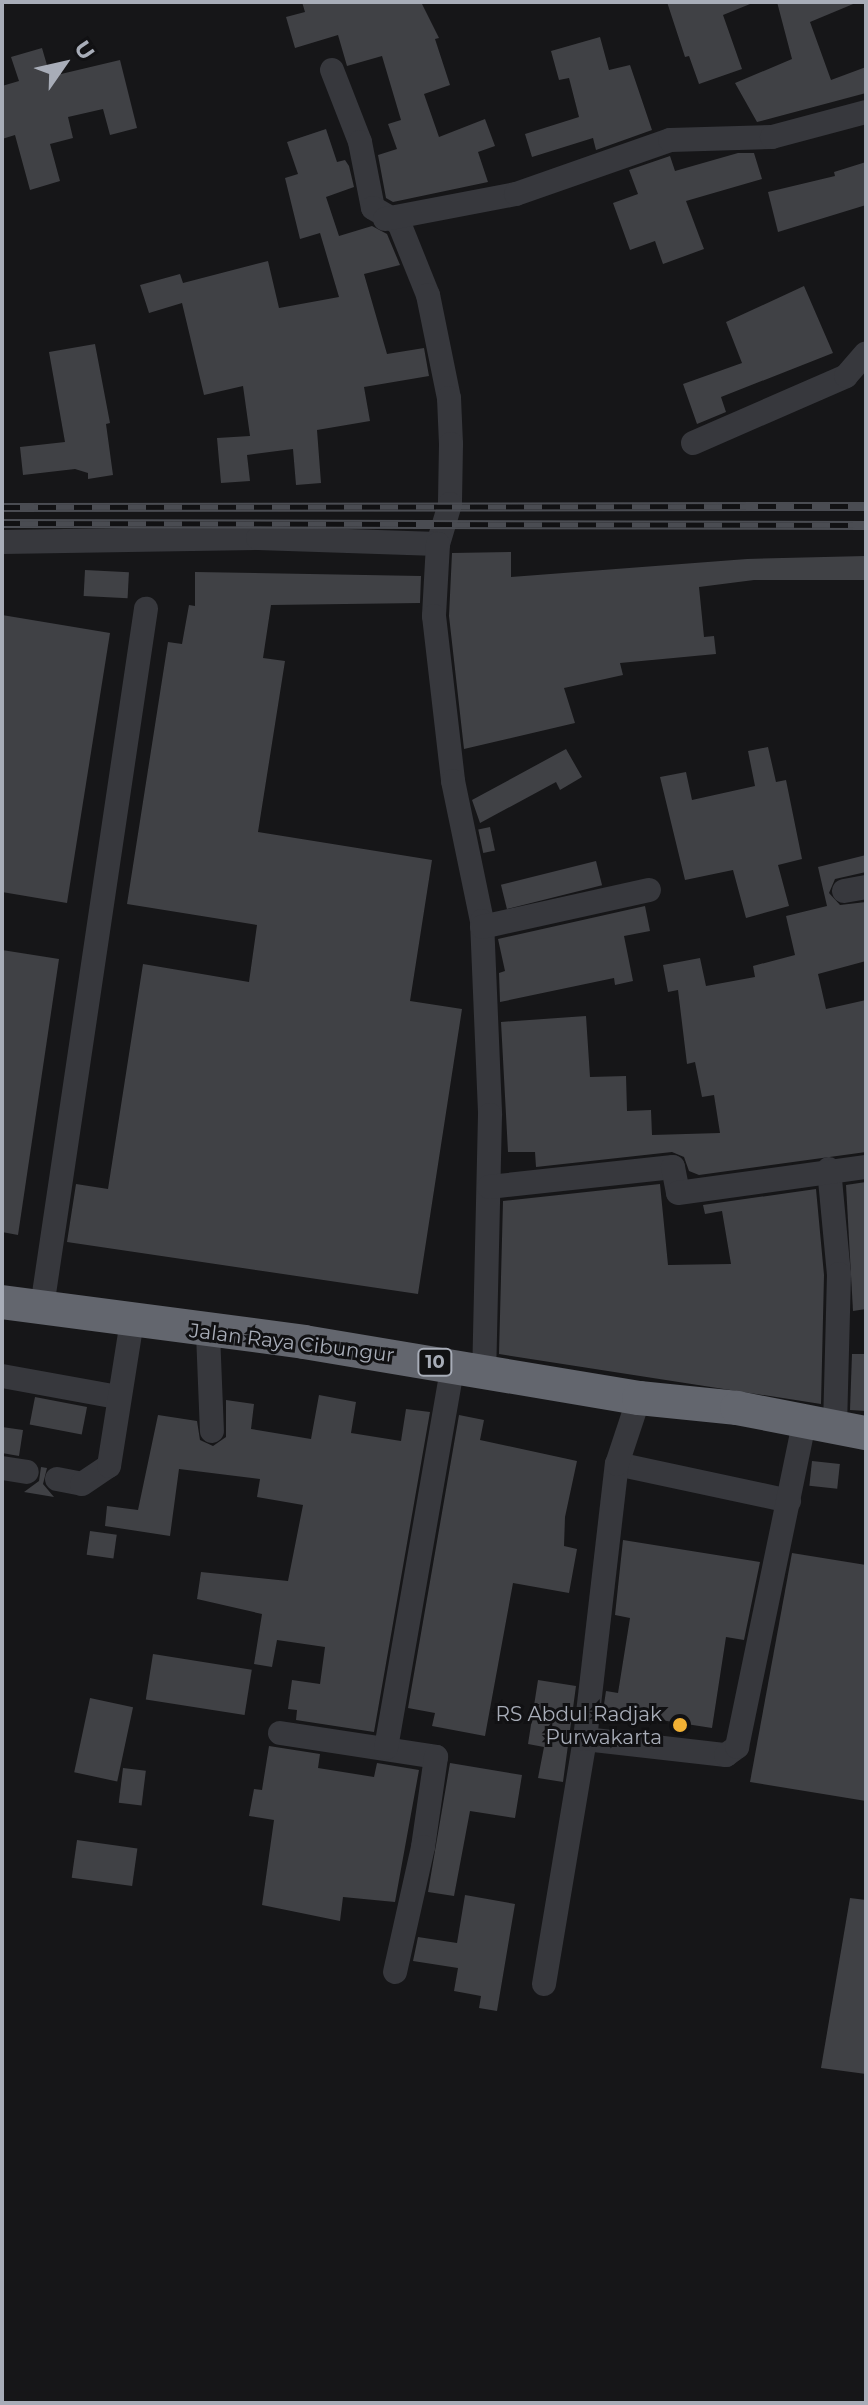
<!DOCTYPE html>
<style>
body{margin:0}
#map{position:relative;width:868px;height:2405px;overflow:hidden;background:#161618;font-family:Montserrat,sans-serif}
div>[style]{position:absolute}
[style*='--x']{left:calc(var(--x)*1px);top:calc(var(--y)*1px);width:calc(var(--w)*1px);rotate:calc(var(--a)*1deg)}
.building>*{inset:0;background:#404145;transform-origin:0 0}
.minor>*{height:24px;margin:-12px;padding:0 12px;transform-origin:12px;border-radius:12px;background:#37383d}
.highway>*{height:34px;margin:-17px;padding:0 17px;transform-origin:17px;border-radius:17px;background:#63666e}
.rail>*{height:9px;margin-top:-4.5px;transform-origin:0;background:repeating-linear-gradient(90deg,#111113 0 18px,#4a4c52 0 36px);box-sizing:border-box;border-block:2px solid #4a4c52}
.dots>*{width:22px;height:22px;translate:-50% -50%;box-sizing:border-box;border:4px solid #111113;border-radius:50%}
span{translate:-50% -50%;white-space:nowrap;text-align:center;line-height:1.15;-webkit-text-stroke:6px #111113;paint-order:stroke}
.shield-label span{padding:2px 6px;background:#111113;border:2px solid;border-radius:6px;-webkit-text-stroke-width:0}
.shield-label{font-size:18px;color:#a8adb8;font-weight:700}
.street-label{font-size:20px;color:#a8adb8}
.poi-label{font-size:20px;color:#a8adb8}
.right{translate:-100% -50%;text-align:right}
.frame{position:absolute;inset:0;border:4px solid #a8adb8;pointer-events:none}
.north{position:absolute;left:24px;top:24px;width:80px;height:80px;-webkit-text-stroke:6px #111113;paint-order:stroke;rotate:56deg;font-size:22px;font-weight:700;line-height:32px;text-align:center;color:#a8adb8}
.north::after{content:'';display:block;margin:auto;width:28px;height:36px;background:#a8adb8;clip-path:polygon(50% 0,100% 100%,50% 72%,0 100%)}
</style>
<div id="map">
<div class="building">
<i style="clip-path:polygon(302px 2px,421px 2px,439px 38px,435px 39px,450px 85px,424px 94px,439px 137px,485px 119px,495px 146px,478px 152px,488px 182px,393px 202px,386px 198px,378px 155px,397px 149px,388px 124px,401px 120px,382px 56px,347px 66px,338px 35px,295px 48px,286px 17px,305px 12px)"></i>
<i style="clip-path:polygon(667px 2px,755px 2px,723px 15px,742px 69px,699px 84px,689px 56px,685px 57px)"></i>
<i style="clip-path:polygon(777px 2px,858px 2px,810px 22px,831px 80px,866px 67px,866px 93px,757px 122px,735px 83px,792px 59px)"></i>
<i style="clip-path:polygon(600px 37px,609px 70px,630px 65px,652px 130px,596px 150px,593px 138px,532px 157px,525px 134px,579px 117px,569px 78px,559px 80px,551px 51px)"></i>
<i style="clip-path:polygon(42px 48px,49px 72px,59px 69px,61px 74px,120px 60px,137px 128px,110px 135px,103px 109px,68px 117px,73px 138px,50px 144px,60px 181px,30px 190px,15px 135px,2px 139px,2px 86px,19px 81px,11px 57px)"></i>
<i style="clip-path:polygon(326px 129px,337px 162px,345px 160px,349px 166px,354px 187px,326px 197px,339px 236px,372px 226px,387px 234px,400px 265px,364px 274px,387px 354px,424px 348px,429px 376px,364px 387px,370px 421px,317px 430px,321px 483px,296px 485px,293px 449px,247px 455px,250px 481px,221px 483px,217px 438px,250px 436px,243px 386px,204px 395px,182px 303px,149px 313px,140px 285px,180px 274px,183px 283px,268px 261px,279px 308px,339px 297px,320px 233px,300px 239px,285px 178px,298px 174px,287px 142px)"></i>
<i style="clip-path:polygon(738px 153px,754px 153px,762px 179px,686px 201px,704px 249px,663px 264px,655px 241px,630px 250px,613px 203px,638px 194px,629px 170px,670px 156px,675px 171px)"></i>
<i style="clip-path:polygon(866px 162px,866px 205px,778px 232px,768px 192px,835px 176px,834px 172px)"></i>
<i style="clip-path:polygon(804px 286px,833px 353px,721px 397px,726px 412px,697px 424px,683px 384px,742px 363px,726px 322px)"></i>
<i style="clip-path:polygon(95px 344px,110px 423px,106px 424px,113px 475px,88px 479px,88px 473px,75px 469px,23px 475px,20px 447px,65px 442px,49px 352px)"></i>
<i style="clip-path:polygon(511px 552px,511px 577px,747px 559px,866px 556px,866px 580px,754px 580px,699px 587px,704px 637px,714px 636px,716px 654px,620px 663px,623px 675px,564px 688px,575px 723px,464px 749px,449px 616px,452px 553px)"></i>
<i style="left:85px;top:570px;width:44px;height:26px;rotate:3deg"></i>
<i style="clip-path:polygon(195px 572px,421px 576px,420px 603px,271px 605px,263px 658px,285px 661px,258px 832px,432px 860px,410px 1001px,462px 1009px,418px 1294px,67px 1242px,76px 1184px,108px 1189px,143px 964px,249px 982px,257px 925px,127px 904px,168px 642px,182px 644px,189px 605px,195px 606px)"></i>
<i style="clip-path:polygon(2px 615px,110px 633px,67px 903px,2px 892px)"></i>
<i style="clip-path:polygon(768px 747px,776px 782px,786px 780px,802px 859px,778px 865px,789px 906px,746px 918px,733px 870px,685px 880px,660px 777px,686px 772px,692px 800px,755px 786px,748px 751px)"></i>
<i style="clip-path:polygon(566px 749px,582px 777px,560px 790px,556px 782px,480px 823px,472px 800px)"></i>
<i style="left:490px;top:827px;width:24px;height:12px;rotate:78deg"></i>
<i style="clip-path:polygon(866px 855px,866px 872px,835px 879px,829px 893px,840px 905px,866px 902px,866px 961px,818px 974px,826px 1009px,866px 1000px,866px 1152px,699px 1175px,689px 1171px,684px 1157px,672px 1152px,536px 1167px,535px 1152px,508px 1152px,501px 1022px,586px 1016px,590px 1077px,626px 1076px,627px 1111px,651px 1110px,652px 1135px,720px 1133px,714px 1095px,702px 1097px,695px 1062px,687px 1064px,678px 990px,668px 992px,663px 965px,700px 958px,706px 986px,755px 977px,753px 966px,795px 955px,786px 916px,827px 906px,818px 867px)"></i>
<i style="left:596px;top:861px;width:25px;height:98px;rotate:76deg"></i>
<i style="clip-path:polygon(645px 906px,650px 931px,624px 936px,633px 981px,615px 985px,614px 978px,500px 1002px,499px 973px,505px 971px,498px 939px)"></i>
<i style="clip-path:polygon(2px 950px,59px 959px,18px 1235px,2px 1232px)"></i>
<i style="clip-path:polygon(866px 1182px,866px 1309px,853px 1311px,846px 1185px)"></i>
<i style="clip-path:polygon(660px 1184px,668px 1265px,731px 1264px,722px 1211px,705px 1214px,703px 1205px,816px 1189px,824px 1275px,821px 1404px,499px 1354px,503px 1201px)"></i>
<i style="clip-path:polygon(852px 1354px,866px 1354px,866px 1411px,850px 1410px)"></i>
<i style="clip-path:polygon(319px 1395px,356px 1402px,351px 1433px,401px 1441px,406px 1409px,430px 1412px,374px 1732px,296px 1720px,297px 1710px,288px 1709px,292px 1680px,320px 1684px,325px 1647px,277px 1640px,272px 1667px,254px 1664px,262px 1614px,197px 1599px,201px 1572px,288px 1581px,303px 1505px,257px 1497px,260px 1479px,179px 1469px,170px 1536px,105px 1526px,107px 1506px,138px 1510px,158px 1415px,197px 1421px,200px 1440px,213px 1446px,226px 1437px,226px 1400px,254px 1404px,251px 1429px,311px 1439px)"></i>
<i style="left:35px;top:1397px;width:53px;height:28px;rotate:11deg"></i>
<i style="clip-path:polygon(459px 1415px,484px 1420px,480px 1440px,577px 1461px,565px 1517px,564px 1546px,577px 1549px,569px 1593px,513px 1583px,485px 1736px,432px 1726px,435px 1713px,408px 1708px)"></i>
<i style="clip-path:polygon(2px 1427px,23px 1430px,19px 1456px,2px 1453px)"></i>
<i style="left:812px;top:1461px;width:28px;height:25px;rotate:6deg"></i>
<i style="clip-path:polygon(41px 1467px,47px 1468px,43px 1484px,54px 1497px,24px 1492px,39px 1481px)"></i>
<i style="left:90px;top:1531px;width:27px;height:24px;rotate:8deg"></i>
<i style="clip-path:polygon(623px 1540px,760px 1562px,744px 1640px,726px 1637px,712px 1728px,603px 1711px,606px 1691px,618px 1693px,630px 1618px,615px 1615px)"></i>
<i style="clip-path:polygon(792px 1553px,866px 1565px,866px 1801px,750px 1782px)"></i>
<i style="left:153px;top:1654px;width:100px;height:46px;rotate:9deg"></i>
<i style="clip-path:polygon(538px 1680px,576px 1686px,563px 1782px,538px 1778px,544px 1747px,528px 1744px)"></i>
<i style="left:90px;top:1698px;width:44px;height:76px;rotate:12deg"></i>
<i style="clip-path:polygon(269px 1746px,320px 1754px,318px 1768px,374px 1777px,377px 1763px,419px 1770px,395px 1902px,343px 1897px,340px 1921px,262px 1905px,274px 1820px,249px 1816px,254px 1789px,262px 1790px)"></i>
<i style="clip-path:polygon(450px 1763px,522px 1775px,515px 1818px,470px 1811px,454px 1896px,428px 1892px)"></i>
<i style="left:123px;top:1768px;width:23px;height:35px;rotate:7deg"></i>
<i style="left:77px;top:1840px;width:61px;height:38px;rotate:8deg"></i>
<i style="clip-path:polygon(465px 1895px,515px 1904px,497px 2011px,479px 2008px,481px 1996px,454px 1991px,458px 1968px,413px 1961px,418px 1937px,457px 1943px)"></i>
<i style="clip-path:polygon(850px 1898px,866px 1900px,866px 2074px,821px 2068px)"></i>
</div>
<div class="minor">
<i style="--x:332;--y:70;--w:77;--a:68.7"></i>
<i style="--x:360;--y:142;--w:67;--a:78.9"></i>
<i style="--x:373;--y:208;--w:30;--a:30"></i>
<i style="--x:399;--y:223;--w:78;--a:68.1"></i>
<i style="--x:428;--y:295;--w:105;--a:78.5"></i>
<i style="--x:449;--y:398;--w:46;--a:87.5"></i>
<i style="--x:451;--y:444;--w:60;--a:91"></i>
<i style="--x:450;--y:504;--w:42;--a:106.7"></i>
<i style="--x:385;--y:219;--w:133;--a:-10.8"></i>
<i style="--x:516;--y:194;--w:163;--a:-19.3"></i>
<i style="--x:670;--y:140;--w:102;--a:-1.7"></i>
<i style="--x:772;--y:137;--w:97;--a:-14.9"></i>
<i style="--x:693;--y:443;--w:167;--a:-23.6"></i>
<i style="--x:846;--y:376;--w:30;--a:-49"></i>
<i style="--x:2;--y:542;--w:256;--a:-0.9"></i>
<i style="--x:258;--y:538;--w:180;--a:1.9"></i>
<i style="--x:438;--y:544;--w:72;--a:93.2"></i>
<i style="--x:434;--y:616;--w:166;--a:83.4"></i>
<i style="--x:453;--y:781;--w:143;--a:78.3"></i>
<i style="--x:482;--y:921;--w:194;--a:87.6"></i>
<i style="--x:490;--y:1115;--w:259;--a:91.3"></i>
<i style="--x:844;--y:891;--w:22;--a:-10"></i>
<i style="--x:482;--y:927;--w:171;--a:-12.5"></i>
<i style="--x:829;--y:1169;--w:105;--a:84.6"></i>
<i style="--x:839;--y:1274;--w:154;--a:91.5"></i>
<i style="--x:489;--y:1187;--w:185;--a:-6.2"></i>
<i style="--x:673;--y:1167;--w:26;--a:79"></i>
<i style="--x:678;--y:1193;--w:190;--a:-7.9"></i>
<i style="--x:42;--y:1307;--w:706;--a:-81.53"></i>
<i style="--x:208;--y:1333;--w:98;--a:87.7"></i>
<i style="--x:2;--y:1376;--w:118;--a:10.3"></i>
<i style="--x:617;--y:1464;--w:176;--a:12.1"></i>
<i style="--x:2;--y:1468;--w:25;--a:9"></i>
<i style="--x:57;--y:1479;--w:25;--a:11"></i>
<i style="--x:82;--y:1484;--w:32;--a:-34"></i>
<i style="--x:109;--y:1466;--w:147;--a:-81"></i>
<i style="--x:280;--y:1733;--w:158;--a:8.7"></i>
<i style="--x:436;--y:1757;--w:91;--a:98.2"></i>
<i style="--x:423;--y:1847;--w:128;--a:102.6"></i>
<i style="--x:585;--y:1739;--w:142;--a:6.5"></i>
<i style="--x:726;--y:1755;--w:14;--a:-36"></i>
<i style="--x:737;--y:1747;--w:331;--a:-78.3"></i>
<i style="--x:386;--y:1748;--w:389;--a:-80.1"></i>
<i style="--x:544;--y:1984;--w:248;--a:-80.5"></i>
<i style="--x:585;--y:1739;--w:277;--a:-83.4"></i>
<i style="--x:617;--y:1464;--w:70;--a:-71.6"></i>
</div>
<div class="highway">
<i style="--x:2;--y:1302;--w:305;--a:7.5"></i>
<i style="--x:304;--y:1342;--w:340;--a:9.5"></i>
<i style="--x:639;--y:1398;--w:99;--a:5.8"></i>
<i style="--x:737;--y:1408;--w:131;--a:11"></i>
</div>
<div class="rail">
<i style="--x:2;--y:507;--w:864;--a:-0.07"></i>
<i style="--x:2;--y:523;--w:864;--a:0.13"></i>
</div>
<div class="dots">
<i style="left:680px;top:1725px;background:#f2b134"></i>
</div>
<div class="shield-label">
<span style="left:435px;top:1362px">10</span>
</div>
<div class="street-label">
<span style="left:292px;top:1343px;rotate:7deg">Jalan Raya Cibungur</span>
</div>
<div class="poi-label">
<span class="right" style="left:662px;top:1726px">RS Abdul Radjak<br>Purwakarta</span>
</div>
<div class="frame"></div>
<div class="north">U</div>
</div>
